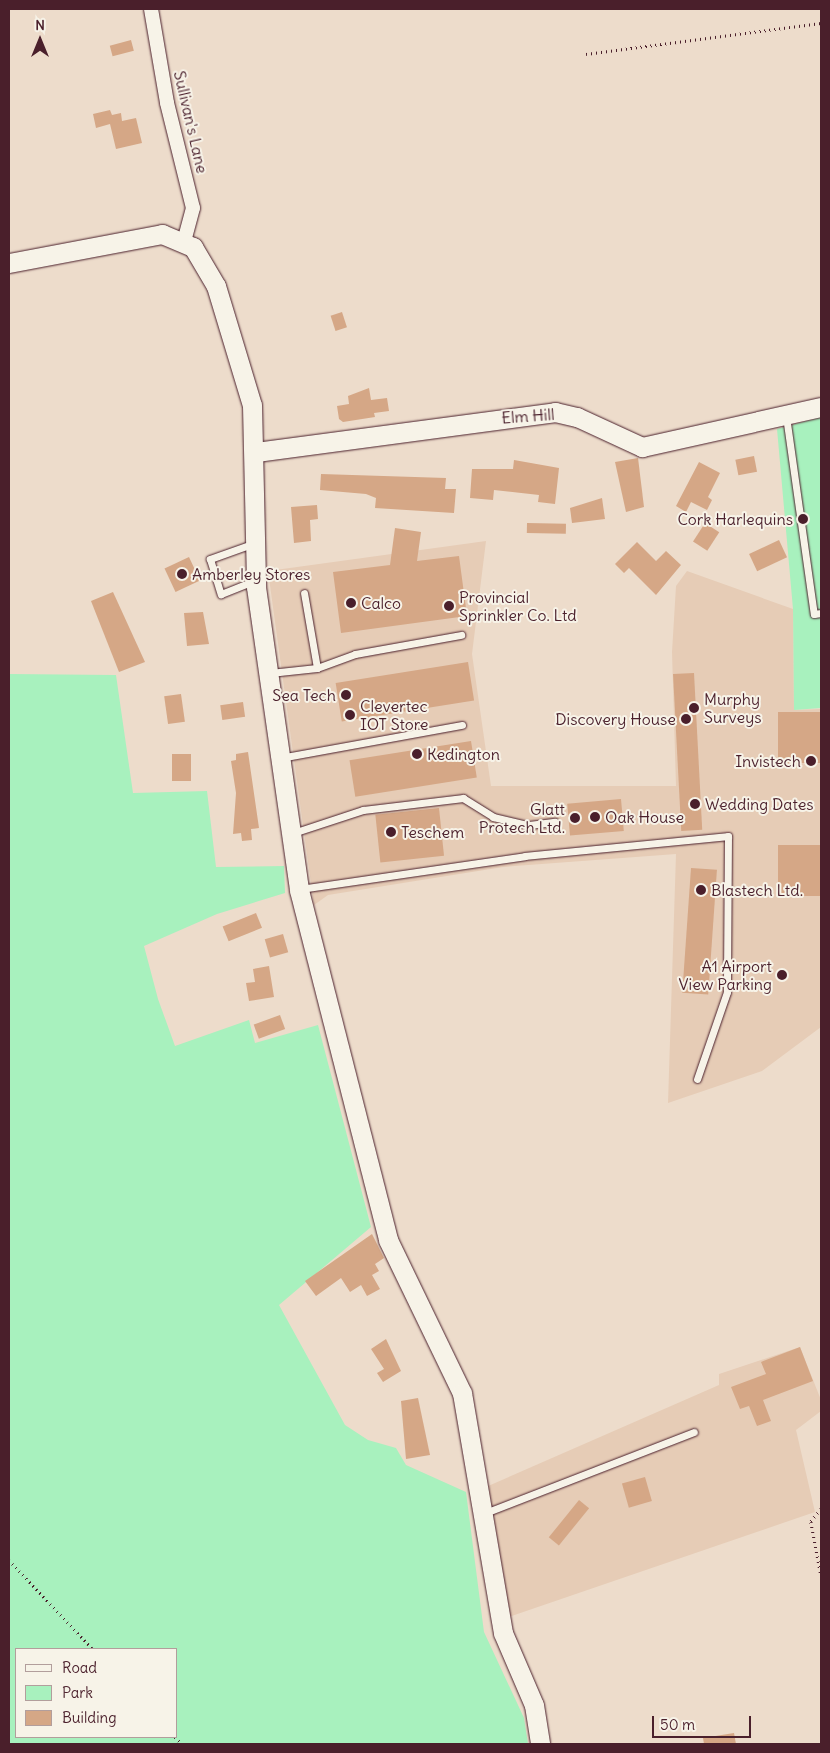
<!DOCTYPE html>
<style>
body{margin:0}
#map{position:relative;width:830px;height:1753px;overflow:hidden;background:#eddccb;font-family:Delius,sans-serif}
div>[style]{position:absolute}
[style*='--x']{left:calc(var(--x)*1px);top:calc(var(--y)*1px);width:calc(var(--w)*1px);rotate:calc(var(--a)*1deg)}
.built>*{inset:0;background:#e6ccb6}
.green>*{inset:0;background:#a8f1be}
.building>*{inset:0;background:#d5a786;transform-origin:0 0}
.path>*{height:2.5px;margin-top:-1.25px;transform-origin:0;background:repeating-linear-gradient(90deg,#4a1f2b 0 1px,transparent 0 5px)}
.roads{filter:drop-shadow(0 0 1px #4a1f2b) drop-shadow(0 0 1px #4a1f2b)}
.lane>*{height:7px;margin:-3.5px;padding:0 3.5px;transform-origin:3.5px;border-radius:3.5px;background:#f7f3e8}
.street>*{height:14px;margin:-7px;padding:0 7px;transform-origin:7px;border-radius:7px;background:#f7f3e8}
.secondary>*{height:19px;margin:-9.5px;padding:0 9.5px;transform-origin:9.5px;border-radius:9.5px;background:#f7f3e8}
.dots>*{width:14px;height:14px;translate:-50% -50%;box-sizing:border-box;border:2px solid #f7f3e8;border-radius:50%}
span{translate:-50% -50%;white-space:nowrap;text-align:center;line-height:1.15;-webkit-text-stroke:4px #f7f3e8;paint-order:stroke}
.street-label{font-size:16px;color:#4a1f2b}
.poi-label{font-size:16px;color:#4a1f2b}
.right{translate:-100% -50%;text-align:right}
.left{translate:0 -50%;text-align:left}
.frame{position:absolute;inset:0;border:10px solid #4a1f2b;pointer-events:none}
.legend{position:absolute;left:15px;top:1648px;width:162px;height:90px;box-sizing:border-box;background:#f7f3e8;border:1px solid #b29e9c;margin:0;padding:6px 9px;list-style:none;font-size:15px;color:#4a1f2b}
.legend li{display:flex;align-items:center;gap:10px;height:25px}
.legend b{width:25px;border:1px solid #b29e9c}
.north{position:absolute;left:15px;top:15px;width:50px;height:50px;-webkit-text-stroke:4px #f7f3e8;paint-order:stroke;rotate:0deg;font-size:14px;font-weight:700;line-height:20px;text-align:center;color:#4a1f2b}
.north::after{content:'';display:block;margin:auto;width:18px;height:22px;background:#4a1f2b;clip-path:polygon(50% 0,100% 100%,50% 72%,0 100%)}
.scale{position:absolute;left:652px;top:1716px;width:99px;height:22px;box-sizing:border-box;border:2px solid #4a1f2b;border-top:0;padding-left:6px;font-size:15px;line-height:18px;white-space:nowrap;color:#4a1f2b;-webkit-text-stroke:4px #f7f3e8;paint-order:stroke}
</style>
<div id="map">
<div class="built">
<i style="clip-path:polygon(486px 541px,472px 654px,491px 786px,676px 786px,672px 652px,676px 586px,687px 571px,793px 609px,794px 710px,821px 709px,821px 1027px,762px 1071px,668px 1103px,676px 854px,503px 867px,328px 895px,314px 905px,268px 571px)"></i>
<i style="clip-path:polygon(800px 1347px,821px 1400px,821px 1411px,796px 1430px,815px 1512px,500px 1620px,479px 1490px,719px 1385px,719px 1374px)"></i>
</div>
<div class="green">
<i style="clip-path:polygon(821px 417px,821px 708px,794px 710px,793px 609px,777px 429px)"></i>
<i style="clip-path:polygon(evenodd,9px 674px,116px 675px,133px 793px,207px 791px,216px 867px,284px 866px,285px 893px,217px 914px,144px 946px,158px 999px,175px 1046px,249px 1020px,255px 1043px,318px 1025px,371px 1227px,279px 1305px,345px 1425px,368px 1440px,396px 1448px,406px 1465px,466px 1492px,484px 1632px,524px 1718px,528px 1744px,9px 1744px,9px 674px,16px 1649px,176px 1649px,176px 1737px,16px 1737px,16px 1649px)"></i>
</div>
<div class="building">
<i style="left:131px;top:40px;width:11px;height:22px;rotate:75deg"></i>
<i style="clip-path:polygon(110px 110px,112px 115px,121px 113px,122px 121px,136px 118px,142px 143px,116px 149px,110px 124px,96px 128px,93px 114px)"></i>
<i style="left:342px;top:312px;width:16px;height:12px;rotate:72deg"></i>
<i style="clip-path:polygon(369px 388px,371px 400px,387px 398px,389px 411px,374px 413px,375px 417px,343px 422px,339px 419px,337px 406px,349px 404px,348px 396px)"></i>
<i style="left:754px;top:456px;width:16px;height:19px;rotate:79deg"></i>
<i style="clip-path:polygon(638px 458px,644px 507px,626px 512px,615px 462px)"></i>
<i style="clip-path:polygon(514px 460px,559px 468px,555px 504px,538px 502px,539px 495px,494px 490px,493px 500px,470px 498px,472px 469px,513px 469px)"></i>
<i style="clip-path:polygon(699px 462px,720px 473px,708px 497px,712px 500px,707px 510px,691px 502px,686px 512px,676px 506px)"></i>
<i style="clip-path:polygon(321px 474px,446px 478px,445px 489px,456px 489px,454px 513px,375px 508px,376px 498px,366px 494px,320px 490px)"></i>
<i style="clip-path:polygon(602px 498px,605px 519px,572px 523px,570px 508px)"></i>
<i style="clip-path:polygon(317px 505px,318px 519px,310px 520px,311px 541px,294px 543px,291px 507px)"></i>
<i style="left:527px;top:523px;width:39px;height:10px;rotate:1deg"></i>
<i style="left:705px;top:523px;width:17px;height:22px;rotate:33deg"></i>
<i style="clip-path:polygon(395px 528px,421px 532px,417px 561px,459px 556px,467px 616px,341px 633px,333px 572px,390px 565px)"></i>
<i style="left:779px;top:540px;width:19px;height:33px;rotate:65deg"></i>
<i style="clip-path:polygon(637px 542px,656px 561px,666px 551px,681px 565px,656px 595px,629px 568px,624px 573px,615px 564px)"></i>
<i style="left:189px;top:557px;width:26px;height:27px;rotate:65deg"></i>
<i style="clip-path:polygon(113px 592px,145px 662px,119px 672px,91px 601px)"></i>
<i style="clip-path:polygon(203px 612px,209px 644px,187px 646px,184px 613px)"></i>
<i style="left:468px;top:662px;width:39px;height:134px;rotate:81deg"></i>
<i style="left:694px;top:673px;width:157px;height:21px;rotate:87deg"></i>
<i style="left:181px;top:694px;width:28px;height:17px;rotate:82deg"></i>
<i style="left:243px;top:702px;width:15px;height:23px;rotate:82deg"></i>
<i style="left:821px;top:712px;width:51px;height:43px;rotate:90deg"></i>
<i style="left:471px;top:741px;width:37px;height:123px;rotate:81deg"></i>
<i style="clip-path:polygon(248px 752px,259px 828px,251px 829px,252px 840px,242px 841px,241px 833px,233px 834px,236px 793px,231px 761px,236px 760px,236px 754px)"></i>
<i style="left:172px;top:754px;width:19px;height:27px"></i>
<i style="left:621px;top:799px;width:32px;height:54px;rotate:85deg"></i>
<i style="left:439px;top:808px;width:48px;height:64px;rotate:84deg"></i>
<i style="left:821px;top:845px;width:51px;height:43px;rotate:90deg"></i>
<i style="left:691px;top:868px;width:26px;height:125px;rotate:4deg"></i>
<i style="left:256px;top:913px;width:16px;height:36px;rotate:68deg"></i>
<i style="left:283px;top:934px;width:19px;height:19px;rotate:74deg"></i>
<i style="clip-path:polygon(269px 966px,274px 997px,249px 1001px,246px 983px,255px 982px,253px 969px)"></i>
<i style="left:280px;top:1015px;width:15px;height:28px;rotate:70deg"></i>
<i style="clip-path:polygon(372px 1234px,384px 1258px,375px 1264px,379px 1271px,372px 1275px,380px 1289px,367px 1296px,361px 1285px,350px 1292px,341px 1278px,316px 1296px,305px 1281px)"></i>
<i style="clip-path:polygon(386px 1339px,401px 1371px,383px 1382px,377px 1373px,384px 1369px,371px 1349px)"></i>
<i style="clip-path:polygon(800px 1347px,813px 1381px,763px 1400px,771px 1421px,757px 1426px,749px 1406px,740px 1409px,731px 1387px,766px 1374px,761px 1362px)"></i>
<i style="clip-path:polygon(418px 1398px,430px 1455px,406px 1459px,401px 1401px)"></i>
<i style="left:645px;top:1477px;width:25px;height:24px;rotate:74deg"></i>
<i style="left:579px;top:1500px;width:13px;height:48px;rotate:39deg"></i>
<i style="clip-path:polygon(734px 1733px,736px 1744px,704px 1744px,703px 1738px)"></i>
</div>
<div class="path">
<i style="--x:586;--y:54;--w:237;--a:-7.5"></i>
<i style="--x:821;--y:1509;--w:16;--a:128"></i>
<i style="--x:811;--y:1522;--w:54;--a:79.3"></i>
<i style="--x:9;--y:1560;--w:122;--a:46.7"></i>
<i style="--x:175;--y:1737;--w:10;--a:45"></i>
</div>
<div class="roads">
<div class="lane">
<i style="--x:786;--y:416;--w:200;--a:82"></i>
<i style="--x:814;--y:614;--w:7;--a:-8"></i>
<i style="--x:252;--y:544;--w:45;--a:160.3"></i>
<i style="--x:210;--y:559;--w:37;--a:73"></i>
<i style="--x:221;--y:594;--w:35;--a:-22"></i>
<i style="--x:317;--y:668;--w:40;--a:-20.2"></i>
<i style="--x:355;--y:654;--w:108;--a:-10.2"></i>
<i style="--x:270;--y:673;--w:47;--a:-6.1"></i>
<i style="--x:317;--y:668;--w:76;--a:-99.8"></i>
<i style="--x:280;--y:758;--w:185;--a:-10.3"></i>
<i style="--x:293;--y:833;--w:74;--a:-18.2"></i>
<i style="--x:363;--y:810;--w:101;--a:-6.8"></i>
<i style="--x:463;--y:798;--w:36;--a:32"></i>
<i style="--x:493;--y:817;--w:37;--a:13"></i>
<i style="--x:529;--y:825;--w:26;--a:-7"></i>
<i style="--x:300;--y:889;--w:227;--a:-8.3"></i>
<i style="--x:525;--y:856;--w:204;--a:-5.6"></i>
<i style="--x:728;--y:836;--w:156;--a:90.4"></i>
<i style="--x:727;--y:992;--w:92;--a:109"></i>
<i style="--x:485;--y:1513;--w:224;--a:-21.2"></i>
</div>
<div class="street">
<i style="--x:151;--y:9;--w:95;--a:80.3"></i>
<i style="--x:167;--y:103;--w:108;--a:76.1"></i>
<i style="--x:193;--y:208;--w:35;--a:105"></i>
</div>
<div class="secondary">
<i style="--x:9;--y:263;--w:156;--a:-10.7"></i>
<i style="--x:162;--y:234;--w:34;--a:23"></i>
<i style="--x:193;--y:247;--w:45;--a:59.5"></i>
<i style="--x:216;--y:286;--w:124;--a:73.2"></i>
<i style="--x:252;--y:405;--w:182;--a:88.7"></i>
<i style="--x:256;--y:587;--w:306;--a:81.9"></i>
<i style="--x:299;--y:890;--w:361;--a:75.7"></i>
<i style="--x:388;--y:1240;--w:170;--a:64.2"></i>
<i style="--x:462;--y:1393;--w:243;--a:80.3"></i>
<i style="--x:503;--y:1633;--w:78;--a:66.7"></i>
<i style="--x:534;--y:1705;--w:39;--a:81"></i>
<i style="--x:256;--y:452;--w:302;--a:-7.6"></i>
<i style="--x:555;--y:412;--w:23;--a:13"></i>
<i style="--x:577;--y:417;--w:72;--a:24.8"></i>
<i style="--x:642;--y:447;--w:183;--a:-12.6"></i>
</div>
</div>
<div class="dots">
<i style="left:803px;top:519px;background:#4a1f2b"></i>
<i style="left:182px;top:574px;background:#4a1f2b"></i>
<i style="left:351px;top:603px;background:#4a1f2b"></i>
<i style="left:449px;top:606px;background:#4a1f2b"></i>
<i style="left:346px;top:695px;background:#4a1f2b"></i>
<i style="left:694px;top:708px;background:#4a1f2b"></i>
<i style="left:350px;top:715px;background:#4a1f2b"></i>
<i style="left:686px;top:719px;background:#4a1f2b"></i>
<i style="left:417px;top:754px;background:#4a1f2b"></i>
<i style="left:811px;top:761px;background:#4a1f2b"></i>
<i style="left:695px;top:804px;background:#4a1f2b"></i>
<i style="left:595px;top:817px;background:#4a1f2b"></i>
<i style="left:575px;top:818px;background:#4a1f2b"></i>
<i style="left:391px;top:832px;background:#4a1f2b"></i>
<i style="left:701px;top:890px;background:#4a1f2b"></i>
<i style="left:782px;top:975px;background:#4a1f2b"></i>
</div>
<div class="street-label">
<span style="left:191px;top:122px;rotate:77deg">Sullivan's Lane</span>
<span style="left:528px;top:416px;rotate:-4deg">Elm Hill</span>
</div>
<div class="poi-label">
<span class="right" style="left:793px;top:519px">Cork Harlequins</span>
<span class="left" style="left:192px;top:574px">Amberley Stores</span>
<span class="left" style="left:459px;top:606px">Provincial<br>Sprinkler Co. Ltd</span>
<span class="left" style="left:361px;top:603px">Calco</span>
<span class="right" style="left:336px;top:695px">Sea Tech</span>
<span class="left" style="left:704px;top:708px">Murphy<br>Surveys</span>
<span class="left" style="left:360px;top:715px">Clevertec<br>IOT Store</span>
<span class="right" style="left:676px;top:719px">Discovery House</span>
<span class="left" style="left:427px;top:754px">Kedington</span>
<span class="right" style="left:801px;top:761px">Invistech</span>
<span class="left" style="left:705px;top:804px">Wedding Dates</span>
<span class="right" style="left:565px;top:818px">Glatt<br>Protech Ltd.</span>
<span class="left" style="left:605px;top:817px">Oak House</span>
<span class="left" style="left:401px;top:832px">Teschem</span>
<span class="left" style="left:711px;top:890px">Blastech Ltd.</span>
<span class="right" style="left:772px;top:975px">A1 Airport<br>View Parking</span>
</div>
<div class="frame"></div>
<ul class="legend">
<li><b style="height:6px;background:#f7f3e8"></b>Road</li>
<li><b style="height:14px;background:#a8f1be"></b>Park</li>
<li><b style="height:14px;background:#d5a786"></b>Building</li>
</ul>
<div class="north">N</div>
<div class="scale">50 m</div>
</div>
